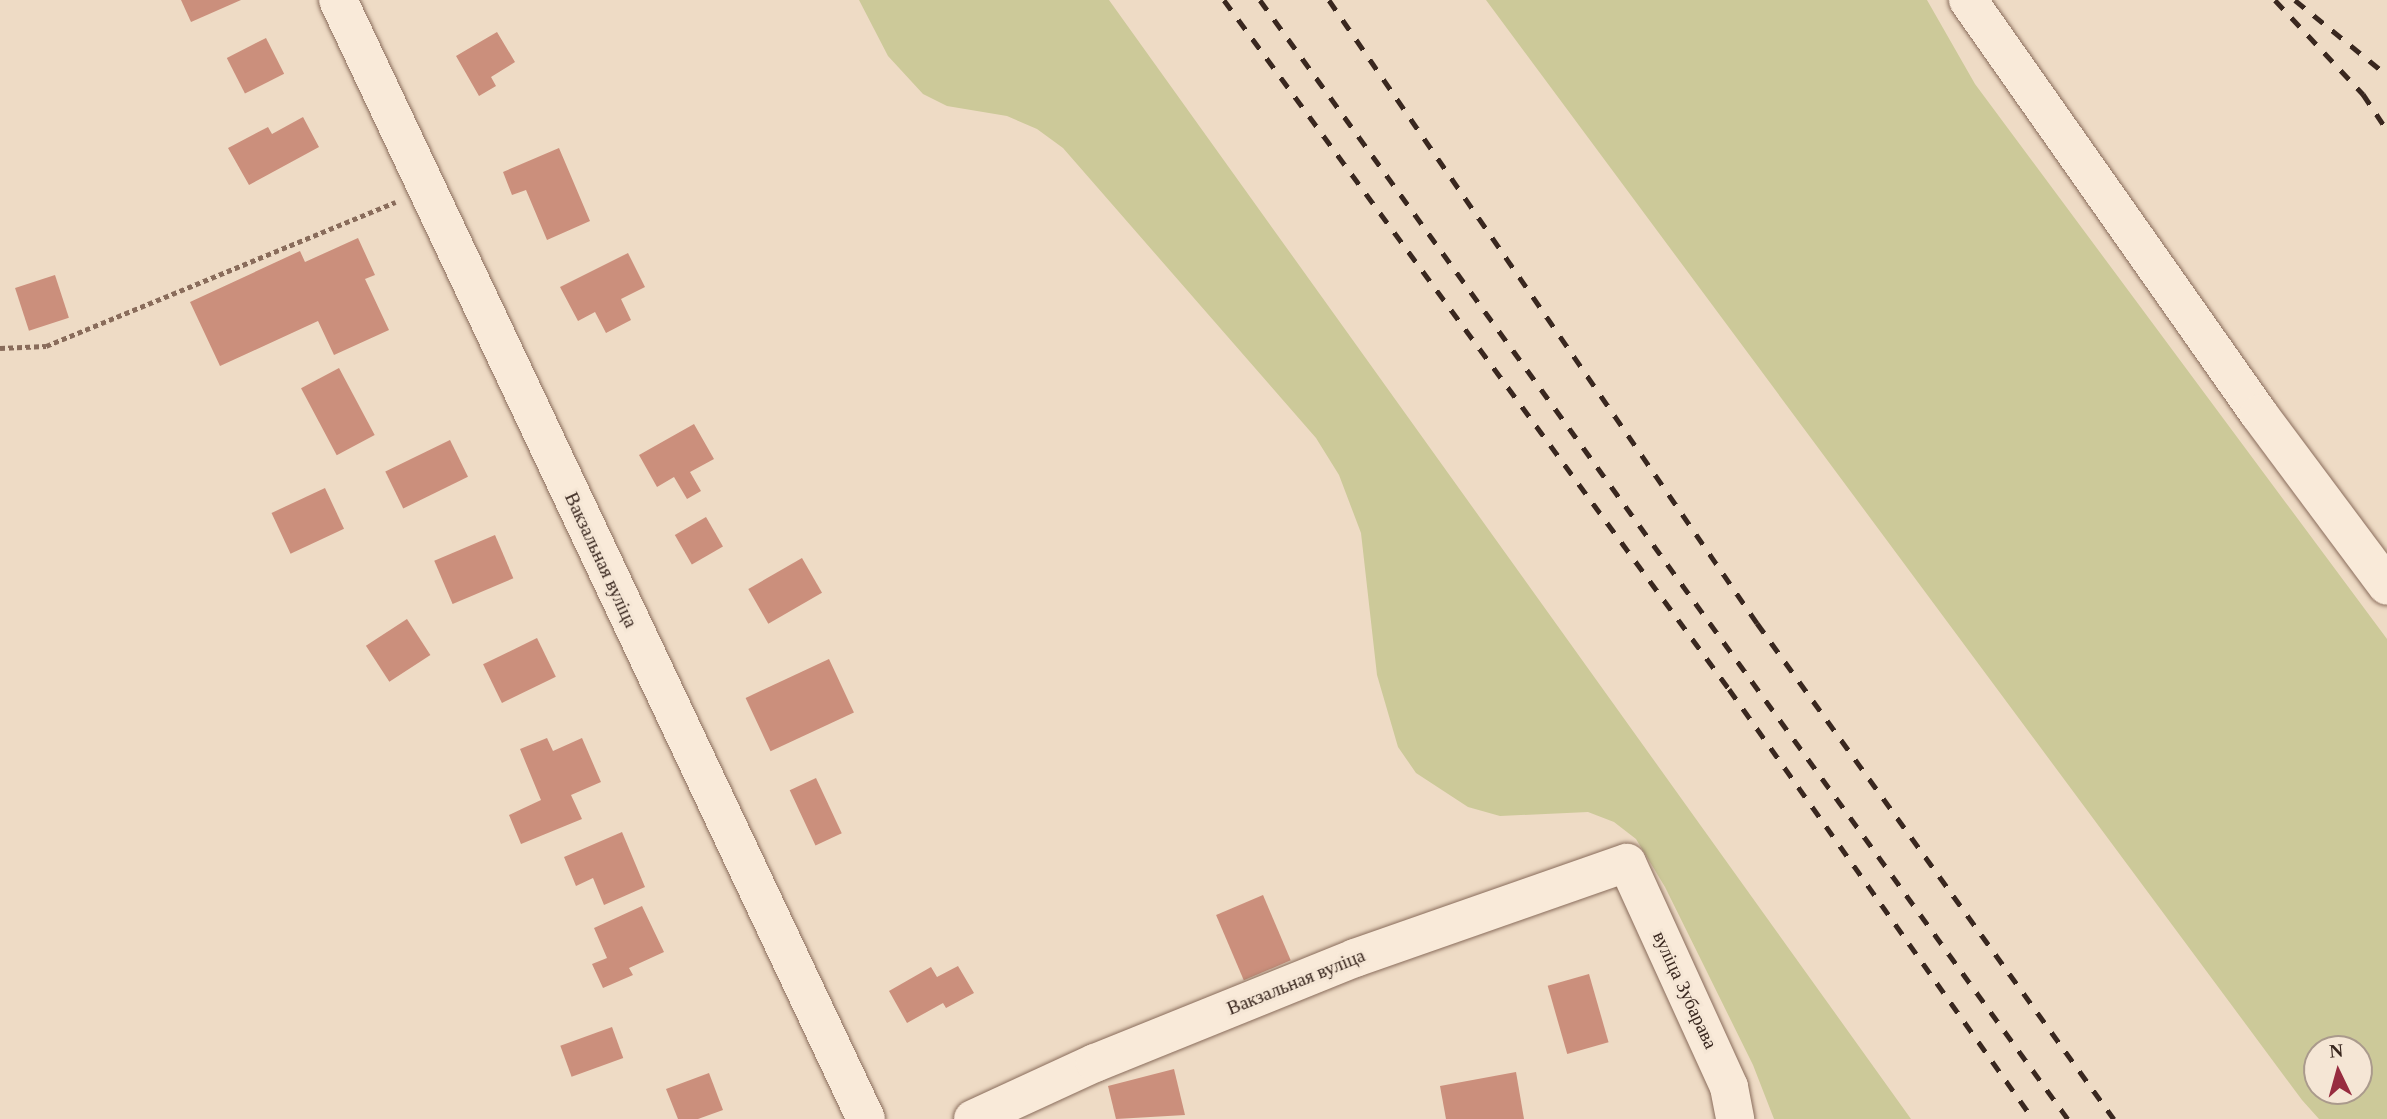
<!DOCTYPE html>
<meta charset="utf-8">
<style>
body{margin:0}
#map{position:relative;width:2387px;height:1119px;overflow:hidden;background:#eedbc5;font-family:"Times New Roman",serif}
div>[style]{position:absolute}
[style*='--x']{left:calc(var(--x)*1px);top:calc(var(--y)*1px);width:calc(var(--w)*1px);rotate:calc(var(--a)*1deg)}
.green>*{inset:0;background:#ccc999}
.building>*{inset:0;background:#cb8f7c;transform-origin:0 0}
.path>*{height:4.5px;margin-top:-2.25px;transform-origin:0;background:repeating-linear-gradient(90deg,#896c5b 0 5px,transparent 0 8.5px)}
.roads{filter:drop-shadow(0 0 2px #896c5b) drop-shadow(0 0 2px #896c5b)}
.minor>*{height:38px;margin:-19px;padding:0 19px;transform-origin:19px;border-radius:19px;background:#f9ead9}
.rail>*{height:5px;margin-top:-2.5px;transform-origin:0;background:repeating-linear-gradient(90deg,#39271f 0 12px,transparent 0 24px)}
span{translate:-50% -50%;white-space:nowrap;text-align:center;line-height:1.15;-webkit-text-stroke:6px #f5e6d5;paint-order:stroke}
.street-label{font-size:19px;color:#39271f}
.north{position:absolute;left:2303px;top:1035px;width:70px;height:70px;box-sizing:border-box;background:#f5e6d5;border:2px solid #aa9a8c;border-radius:50%;rotate:355deg;font-size:19px;font-weight:700;line-height:28px;text-align:center;color:#39271f}
.north::after{content:'';display:block;margin:auto;width:24px;height:32px;background:#972c3f;clip-path:polygon(50% 0,100% 100%,50% 72%,0 100%)}
</style>
<div id="map">
<div class="green">
<i style="clip-path:polygon(859px 0,1109px 0,1911px 1119px,1774px 1119px,1753px 1065px,1665px 887px,1636px 839px,1614px 822px,1588px 812px,1500px 816px,1468px 807px,1416px 773px,1398px 747px,1377px 675px,1361px 533px,1339px 475px,1316px 438px,1063px 148px,1037px 129px,1007px 116px,947px 106px,923px 94px,888px 56px)"></i>
<i style="clip-path:polygon(evenodd,1486px 0,1927px 0,1975px 84px,2387px 639px,2387px 1119px,2319px 1119px,2302px 1100px,1486px 0,2359px 1049px,2359px 1091px,2317px 1091px,2317px 1049px,2359px 1049px)"></i>
</div>
<div class="building">
<i style="clip-path:polygon(181px 0,241px 0,191px 22px)"></i>
<i style="clip-path:polygon(497px 32px,515px 62px,491px 77px,496px 86px,479px 96px,456px 56px)"></i>
<i style="left:266px;top:38px;width:40px;height:44px;rotate:63deg"></i>
<i style="clip-path:polygon(303px 117px,319px 147px,249px 185px,228px 148px,268px 127px,272px 134px)"></i>
<i style="clip-path:polygon(559px 148px,590px 221px,547px 240px,526px 190px,512px 195px,503px 172px)"></i>
<i style="clip-path:polygon(358px 238px,375px 275px,365px 279px,389px 330px,334px 355px,318px 321px,220px 366px,190px 302px,300px 251px,305px 262px)"></i>
<i style="clip-path:polygon(628px 253px,645px 287px,621px 299px,631px 320px,606px 333px,595px 312px,578px 321px,560px 287px)"></i>
<i style="left:55px;top:275px;width:45px;height:42px;rotate:72deg"></i>
<i style="left:339px;top:368px;width:76px;height:43px;rotate:62deg"></i>
<i style="clip-path:polygon(694px 424px,714px 459px,690px 472px,701px 491px,687px 499px,674px 477px,657px 487px,639px 455px)"></i>
<i style="left:450px;top:440px;width:41px;height:72px;rotate:64deg"></i>
<i style="left:325px;top:488px;width:45px;height:59px;rotate:65deg"></i>
<i style="left:706px;top:517px;width:34px;height:36px;rotate:60deg"></i>
<i style="left:495px;top:535px;width:47px;height:66px;rotate:67deg"></i>
<i style="left:802px;top:558px;width:40px;height:62px;rotate:60deg"></i>
<i style="left:407px;top:619px;width:43px;height:49px;rotate:57deg"></i>
<i style="left:537px;top:638px;width:43px;height:60px;rotate:64deg"></i>
<i style="left:829px;top:659px;width:59px;height:92px;rotate:65deg"></i>
<i style="clip-path:polygon(547px 738px,553px 751px,582px 738px,601px 782px,571px 795px,582px 819px,521px 844px,509px 815px,541px 800px,520px 749px)"></i>
<i style="left:816px;top:778px;width:61px;height:29px;rotate:65deg"></i>
<i style="clip-path:polygon(622px 832px,645px 887px,604px 905px,593px 878px,576px 886px,564px 857px)"></i>
<i style="left:1263px;top:895px;width:71px;height:51px;rotate:67deg"></i>
<i style="clip-path:polygon(642px 906px,664px 952px,629px 968px,633px 975px,603px 988px,592px 964px,607px 958px,594px 928px)"></i>
<i style="clip-path:polygon(958px 966px,974px 993px,946px 1008px,943px 1003px,907px 1023px,889px 991px,931px 967px,937px 977px)"></i>
<i style="left:1589px;top:974px;width:71px;height:43px;rotate:74deg"></i>
<i style="left:612px;top:1027px;width:33px;height:55px;rotate:70deg"></i>
<i style="clip-path:polygon(1174px 1069px,1185px 1115px,1116px 1119px,1108px 1086px)"></i>
<i style="clip-path:polygon(1516px 1072px,1524px 1119px,1446px 1119px,1440px 1086px)"></i>
<i style="clip-path:polygon(709px 1073px,723px 1110px,698px 1119px,678px 1119px,666px 1089px)"></i>
</div>
<div class="path">
<i style="--x:0;--y:348;--w:46;--a:-2.5"></i>
<i style="--x:46;--y:346;--w:378;--a:-22.4"></i>
</div>
<div class="roads">
<div class="minor">
<i style="--x:338;--y:0;--w:1237;--a:64.74"></i>
<i style="--x:1968;--y:0;--w:506;--a:54.9"></i>
<i style="--x:2259;--y:414;--w:214;--a:53.3"></i>
<i style="--x:973;--y:1119;--w:134;--a:-24.7"></i>
<i style="--x:1095;--y:1063;--w:280;--a:-22"></i>
<i style="--x:1355;--y:958;--w:288;--a:-19.3"></i>
<i style="--x:1627;--y:863;--w:246;--a:65.5"></i>
<i style="--x:1729;--y:1087;--w:33;--a:79"></i>
</div>
</div>
<div class="rail">
<i style="--x:1224;--y:0;--w:854;--a:53.76"></i>
<i style="--x:1729;--y:689;--w:527;--a:54.74"></i>
<i style="--x:1260;--y:0;--w:1380;--a:54.17"></i>
<i style="--x:1329;--y:0;--w:756;--a:55.51"></i>
<i style="--x:1757;--y:623;--w:611;--a:54.26"></i>
<i style="--x:2275;--y:0;--w:129;--a:46.9"></i>
<i style="--x:2363;--y:94;--w:43;--a:56.3"></i>
<i style="--x:2295;--y:0;--w:119;--a:39.2"></i>
</div>
<div class="street-label">
<span style="left:601px;top:560px;rotate:65deg">Вакзальная вуліца</span>
<span style="left:1296px;top:982px;rotate:-22deg">Вакзальная вуліца</span>
<span style="left:1685px;top:990px;rotate:65deg">вуліца Зубарава</span>
</div>
<div class="north">N</div>
</div>
